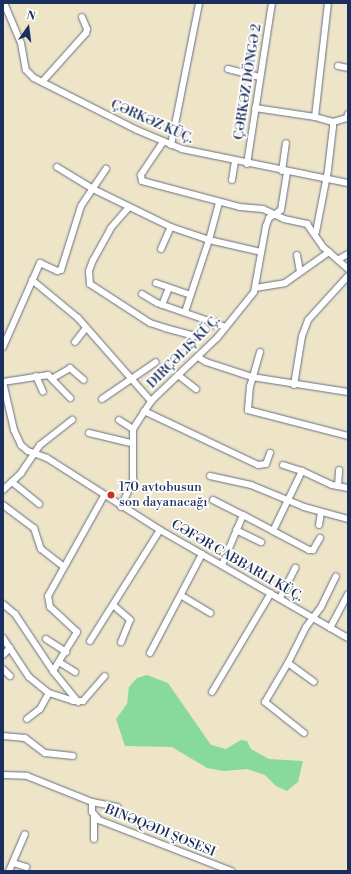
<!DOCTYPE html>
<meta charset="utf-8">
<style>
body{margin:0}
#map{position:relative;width:351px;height:874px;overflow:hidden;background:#eee5c8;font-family:"Libre Bodoni",serif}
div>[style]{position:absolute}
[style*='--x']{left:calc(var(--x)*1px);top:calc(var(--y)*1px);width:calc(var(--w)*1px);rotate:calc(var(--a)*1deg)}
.green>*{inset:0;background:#88da9c}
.roads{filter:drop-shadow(0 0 1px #656f83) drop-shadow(0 0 1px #656f83)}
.minor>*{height:6px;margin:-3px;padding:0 3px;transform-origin:3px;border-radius:3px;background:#fff}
.dots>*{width:11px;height:11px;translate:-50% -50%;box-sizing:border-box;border:2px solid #fff;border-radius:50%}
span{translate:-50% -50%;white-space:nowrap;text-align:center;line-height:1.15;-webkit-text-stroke:3.5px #fff;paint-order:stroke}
.street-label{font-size:13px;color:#1b2f5e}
.poi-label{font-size:13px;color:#1b2f5e}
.left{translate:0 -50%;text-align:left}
.frame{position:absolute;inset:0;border:4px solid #1b2f5e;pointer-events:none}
.north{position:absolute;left:8px;top:8px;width:40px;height:40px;-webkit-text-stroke:3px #fff;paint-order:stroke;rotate:14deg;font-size:11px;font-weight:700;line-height:16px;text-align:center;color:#1b2f5e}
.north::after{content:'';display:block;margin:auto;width:14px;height:18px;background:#1b2f5e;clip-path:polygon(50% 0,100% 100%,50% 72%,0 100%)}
</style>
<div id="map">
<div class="green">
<i style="clip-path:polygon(147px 675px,168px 683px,211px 745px,226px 749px,241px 740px,247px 741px,251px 749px,269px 759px,303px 761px,298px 782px,287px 791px,276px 786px,265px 775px,247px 769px,224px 771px,207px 768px,172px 747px,125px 746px,116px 719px,127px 704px,129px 687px,137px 678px)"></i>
</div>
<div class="roads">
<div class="minor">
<i style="--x:4;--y:3;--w:43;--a:67"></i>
<i style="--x:21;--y:43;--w:27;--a:80"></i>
<i style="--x:26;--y:70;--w:11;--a:45"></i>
<i style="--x:34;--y:78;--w:115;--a:26.8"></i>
<i style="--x:137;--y:130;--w:49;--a:22.9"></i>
<i style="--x:182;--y:149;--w:169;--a:11.6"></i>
<i style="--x:338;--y:66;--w:10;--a:11"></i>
<i style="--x:228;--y:69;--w:33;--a:14"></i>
<i style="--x:42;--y:82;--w:66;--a:-48.1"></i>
<i style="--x:86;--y:33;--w:4;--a:-76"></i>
<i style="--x:87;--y:29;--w:13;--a:-113"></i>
<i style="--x:255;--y:108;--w:61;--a:8.5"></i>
<i style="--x:333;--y:122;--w:15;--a:-16"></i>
<i style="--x:347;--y:118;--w:4;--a:-76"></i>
<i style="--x:163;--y:142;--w:40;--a:124"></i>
<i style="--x:141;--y:175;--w:6;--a:81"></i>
<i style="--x:142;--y:181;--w:101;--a:14.9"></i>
<i style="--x:240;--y:207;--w:23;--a:5"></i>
<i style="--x:263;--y:209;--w:23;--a:25"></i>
<i style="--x:284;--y:219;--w:24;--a:12"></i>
<i style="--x:307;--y:224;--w:28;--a:55"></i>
<i style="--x:323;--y:247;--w:33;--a:41"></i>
<i style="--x:171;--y:145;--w:145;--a:-78.8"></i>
<i style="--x:247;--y:164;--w:163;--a:-81.2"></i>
<i style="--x:57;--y:167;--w:42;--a:31.4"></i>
<i style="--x:93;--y:189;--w:87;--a:26"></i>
<i style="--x:171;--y:227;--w:40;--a:18.9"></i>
<i style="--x:209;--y:240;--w:53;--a:13"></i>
<i style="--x:282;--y:171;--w:28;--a:-82"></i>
<i style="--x:232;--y:180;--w:19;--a:-81"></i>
<i style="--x:129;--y:207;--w:28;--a:131"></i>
<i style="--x:111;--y:228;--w:37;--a:119"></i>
<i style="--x:93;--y:260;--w:12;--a:110"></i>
<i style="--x:89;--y:271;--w:13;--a:86"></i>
<i style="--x:90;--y:284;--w:72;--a:33"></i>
<i style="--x:150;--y:323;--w:16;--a:18"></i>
<i style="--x:165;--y:328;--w:30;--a:15"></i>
<i style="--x:194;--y:336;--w:26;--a:-32"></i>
<i style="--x:316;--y:232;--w:63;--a:-79"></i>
<i style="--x:328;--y:170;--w:43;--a:-83.4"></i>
<i style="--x:333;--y:127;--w:5;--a:-90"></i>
<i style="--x:333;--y:122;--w:19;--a:-164"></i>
<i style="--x:315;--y:117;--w:115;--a:-83.5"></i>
<i style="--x:161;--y:249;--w:24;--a:-66"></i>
<i style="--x:297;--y:255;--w:17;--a:80"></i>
<i style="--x:339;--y:259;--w:10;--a:-29"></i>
<i style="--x:32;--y:280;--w:60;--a:39.6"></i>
<i style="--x:78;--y:318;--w:111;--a:48.7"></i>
<i style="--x:156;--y:283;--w:36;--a:19"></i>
<i style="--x:255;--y:288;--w:30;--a:-9"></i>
<i style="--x:285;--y:283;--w:54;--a:-35.2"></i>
<i style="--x:142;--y:294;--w:17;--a:31"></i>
<i style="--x:157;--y:303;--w:73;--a:19.2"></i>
<i style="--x:162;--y:305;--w:18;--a:-68"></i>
<i style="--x:185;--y:312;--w:76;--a:-71.6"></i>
<i style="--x:209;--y:240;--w:39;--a:-75"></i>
<i style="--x:75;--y:342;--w:18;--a:-52"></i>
<i style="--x:3;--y:347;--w:92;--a:-66.2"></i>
<i style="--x:40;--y:263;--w:19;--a:25"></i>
<i style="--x:57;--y:271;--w:4;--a:-14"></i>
<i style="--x:61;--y:270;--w:67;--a:-72.6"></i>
<i style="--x:81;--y:206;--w:45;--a:-56"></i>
<i style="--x:260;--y:352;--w:35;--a:106"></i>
<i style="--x:250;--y:386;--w:24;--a:95"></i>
<i style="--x:248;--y:410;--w:103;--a:14.6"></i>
<i style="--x:198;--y:357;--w:9;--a:32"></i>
<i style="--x:206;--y:362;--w:48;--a:18.1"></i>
<i style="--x:252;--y:377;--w:97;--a:8.9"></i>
<i style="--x:178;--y:375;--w:23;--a:38"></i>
<i style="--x:36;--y:376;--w:17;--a:66"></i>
<i style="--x:53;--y:378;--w:20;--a:-30"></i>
<i style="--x:70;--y:368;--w:18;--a:41"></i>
<i style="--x:3;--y:382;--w:49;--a:77.1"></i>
<i style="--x:14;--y:430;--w:17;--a:65"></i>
<i style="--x:21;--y:445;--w:9;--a:41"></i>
<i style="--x:28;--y:451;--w:20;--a:20"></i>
<i style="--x:47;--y:458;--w:134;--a:32.5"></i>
<i style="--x:160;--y:530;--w:217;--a:29.9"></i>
<i style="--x:3;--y:382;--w:46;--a:-8.8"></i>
<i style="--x:48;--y:375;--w:32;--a:46"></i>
<i style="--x:294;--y:385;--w:50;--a:-80.7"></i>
<i style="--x:302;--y:336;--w:17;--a:-69"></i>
<i style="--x:308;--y:320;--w:59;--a:-47.7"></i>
<i style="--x:102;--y:399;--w:65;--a:-34.4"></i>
<i style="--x:144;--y:411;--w:126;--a:25.3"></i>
<i style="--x:258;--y:465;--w:8;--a:-7"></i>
<i style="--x:266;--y:464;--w:12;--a:-70"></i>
<i style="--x:119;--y:420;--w:17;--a:33"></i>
<i style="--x:89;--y:433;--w:43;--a:13.4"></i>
<i style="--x:283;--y:465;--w:20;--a:18"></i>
<i style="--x:210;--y:476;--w:42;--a:12.4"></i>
<i style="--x:251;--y:485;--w:57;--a:22.5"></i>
<i style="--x:304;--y:507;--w:46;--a:15.3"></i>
<i style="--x:12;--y:482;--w:35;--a:39"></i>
<i style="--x:338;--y:486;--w:16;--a:-86"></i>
<i style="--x:3;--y:490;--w:25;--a:-43"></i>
<i style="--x:21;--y:473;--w:34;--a:-56"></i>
<i style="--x:40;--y:445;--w:41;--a:-38"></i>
<i style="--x:213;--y:500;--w:34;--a:27"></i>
<i style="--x:3;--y:505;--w:39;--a:37"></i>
<i style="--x:34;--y:528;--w:22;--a:72"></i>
<i style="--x:41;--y:549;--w:28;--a:38"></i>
<i style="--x:121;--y:507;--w:30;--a:-66"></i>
<i style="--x:133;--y:480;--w:51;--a:-90"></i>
<i style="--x:133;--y:429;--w:33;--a:-57"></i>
<i style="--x:151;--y:401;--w:91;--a:-43.7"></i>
<i style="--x:217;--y:338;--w:59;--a:-51.2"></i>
<i style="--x:254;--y:292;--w:67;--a:-79.7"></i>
<i style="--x:266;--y:226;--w:9;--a:-69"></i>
<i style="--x:269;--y:218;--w:14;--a:-34"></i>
<i style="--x:281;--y:210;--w:38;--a:-81"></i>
<i style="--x:319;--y:525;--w:13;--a:-81"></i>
<i style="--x:236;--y:530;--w:28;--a:26"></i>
<i style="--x:273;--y:531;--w:41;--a:27.8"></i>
<i style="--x:309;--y:550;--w:4;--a:0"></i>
<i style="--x:313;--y:550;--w:14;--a:-60"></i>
<i style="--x:222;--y:565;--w:54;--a:-67.2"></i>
<i style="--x:243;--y:515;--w:34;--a:28"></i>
<i style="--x:273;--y:531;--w:67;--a:-64.2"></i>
<i style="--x:302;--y:471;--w:33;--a:25"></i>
<i style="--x:332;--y:485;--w:16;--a:11"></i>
<i style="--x:182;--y:596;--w:33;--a:31"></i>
<i style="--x:280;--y:598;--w:34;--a:-63"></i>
<i style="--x:3;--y:604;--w:16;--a:40"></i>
<i style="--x:15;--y:614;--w:69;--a:56.3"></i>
<i style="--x:53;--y:671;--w:46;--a:-58.4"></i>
<i style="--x:77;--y:632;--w:37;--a:-137"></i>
<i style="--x:50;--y:607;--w:11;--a:-100"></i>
<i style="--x:48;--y:596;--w:115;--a:-60.8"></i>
<i style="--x:113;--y:605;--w:23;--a:41"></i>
<i style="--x:130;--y:620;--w:24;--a:112"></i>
<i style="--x:330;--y:628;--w:38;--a:-62"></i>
<i style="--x:3;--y:638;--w:47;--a:56.3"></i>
<i style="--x:29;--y:677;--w:26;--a:39"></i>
<i style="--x:49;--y:693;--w:25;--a:18"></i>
<i style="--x:73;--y:701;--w:10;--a:0"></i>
<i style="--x:83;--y:701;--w:33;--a:-49"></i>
<i style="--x:46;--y:639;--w:24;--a:33"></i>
<i style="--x:90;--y:641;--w:131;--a:-57.8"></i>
<i style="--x:150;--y:653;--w:112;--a:-62.3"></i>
<i style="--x:3;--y:655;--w:10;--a:-45"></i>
<i style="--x:59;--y:662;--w:19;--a:32"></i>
<i style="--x:288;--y:663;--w:32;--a:36"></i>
<i style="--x:3;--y:669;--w:10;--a:45"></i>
<i style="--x:53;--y:671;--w:40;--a:51"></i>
<i style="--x:212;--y:692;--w:115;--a:-59.2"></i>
<i style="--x:27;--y:719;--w:16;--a:-38"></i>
<i style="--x:40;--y:709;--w:18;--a:-61"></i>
<i style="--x:304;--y:733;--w:50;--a:-141.5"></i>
<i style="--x:265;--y:702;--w:45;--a:-59.5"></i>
<i style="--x:288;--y:663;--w:40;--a:-63.4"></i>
<i style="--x:306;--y:627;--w:25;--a:-53"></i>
<i style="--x:321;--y:607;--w:34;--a:-64"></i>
<i style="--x:3;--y:736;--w:22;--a:5"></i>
<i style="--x:25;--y:738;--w:25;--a:37"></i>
<i style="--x:45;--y:753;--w:28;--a:6"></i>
<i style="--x:3;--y:775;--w:24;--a:2"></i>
<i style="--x:27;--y:776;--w:70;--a:21.8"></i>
<i style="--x:92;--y:802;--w:10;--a:90"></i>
<i style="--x:92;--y:812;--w:11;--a:49"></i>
<i style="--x:99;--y:820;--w:142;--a:21.1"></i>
<i style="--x:92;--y:802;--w:26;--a:11"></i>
<i style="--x:94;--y:816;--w:23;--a:90"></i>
<i style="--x:13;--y:863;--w:14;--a:17"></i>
<i style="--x:9;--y:871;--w:40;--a:-66.6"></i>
</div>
</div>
<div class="dots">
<i style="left:111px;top:495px;background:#c8321e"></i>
</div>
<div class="street-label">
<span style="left:248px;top:82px;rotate:-81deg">ÇƏRKƏZ DÖNGƏ 2</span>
<span style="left:152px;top:122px;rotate:24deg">ÇƏRKƏZ KÜÇ.</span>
<span style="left:184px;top:352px;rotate:-45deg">DIRÇƏLIŞ KÜÇ.</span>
<span style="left:237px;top:561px;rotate:30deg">CƏFƏR CABBARLI KÜÇ.</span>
<span style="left:160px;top:831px;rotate:22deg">BINƏQƏDI ŞOSESI</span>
</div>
<div class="poi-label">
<span class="left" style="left:119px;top:495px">170 avtobusun<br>son dayanacağı</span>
</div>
<div class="frame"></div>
<div class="north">N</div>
</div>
